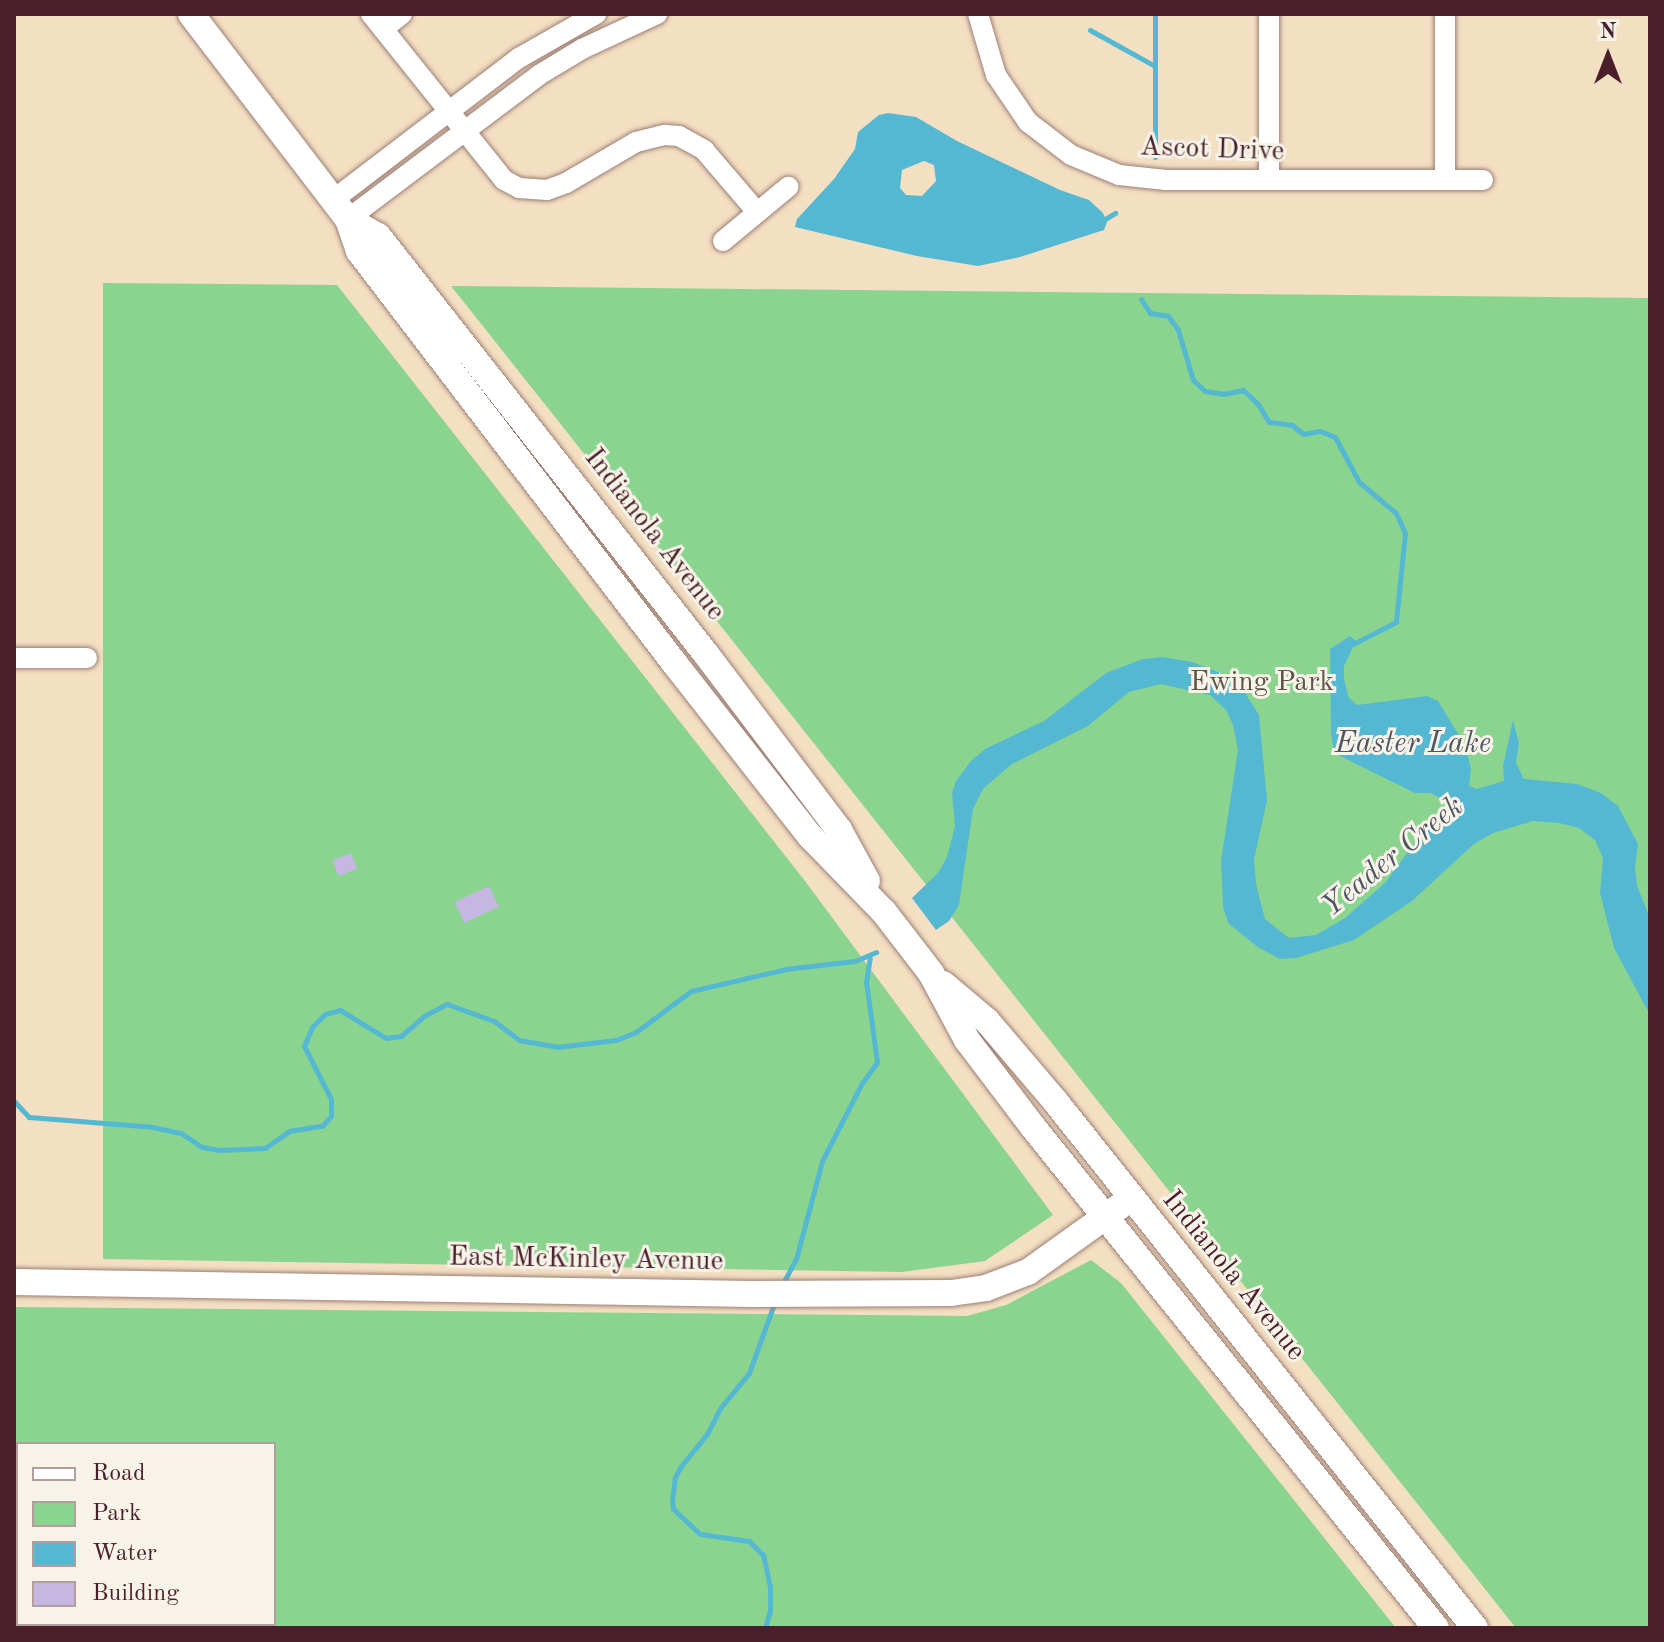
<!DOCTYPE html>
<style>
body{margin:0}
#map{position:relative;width:1664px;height:1642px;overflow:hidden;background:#f3dfc2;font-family:"Old Standard TT",serif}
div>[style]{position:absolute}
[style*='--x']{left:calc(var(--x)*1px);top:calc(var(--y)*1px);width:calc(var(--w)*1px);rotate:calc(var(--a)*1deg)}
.green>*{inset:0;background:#8bd48f}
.water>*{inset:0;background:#54b8d2}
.stream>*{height:5px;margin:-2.5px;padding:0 2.5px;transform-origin:2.5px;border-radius:2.5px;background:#54b8d2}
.building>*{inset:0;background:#c5b6e2;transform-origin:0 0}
.roads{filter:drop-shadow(0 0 2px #9e7f76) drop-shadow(0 0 2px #9e7f76)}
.minor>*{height:20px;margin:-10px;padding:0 10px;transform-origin:10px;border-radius:10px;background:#fff}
.major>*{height:26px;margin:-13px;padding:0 13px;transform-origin:13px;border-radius:13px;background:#fff}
span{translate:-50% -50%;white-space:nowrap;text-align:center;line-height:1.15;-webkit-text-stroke:6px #f7f3e8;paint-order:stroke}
.street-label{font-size:28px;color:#4a1f2b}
.park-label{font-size:28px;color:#5e5549}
.water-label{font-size:30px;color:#4e5565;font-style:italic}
.frame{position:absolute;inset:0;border:16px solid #4a1f2b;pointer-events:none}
.legend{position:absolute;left:16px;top:1442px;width:260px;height:184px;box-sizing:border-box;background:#f7f3e8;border:2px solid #b29e9c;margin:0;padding:10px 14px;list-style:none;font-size:24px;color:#4a1f2b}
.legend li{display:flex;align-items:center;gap:16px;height:40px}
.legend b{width:40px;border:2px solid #b29e9c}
.north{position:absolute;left:1568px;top:16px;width:80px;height:80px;-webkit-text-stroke:6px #f7f3e8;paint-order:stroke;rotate:0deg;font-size:22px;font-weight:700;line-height:32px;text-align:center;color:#4a1f2b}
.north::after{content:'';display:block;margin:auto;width:28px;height:36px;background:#4a1f2b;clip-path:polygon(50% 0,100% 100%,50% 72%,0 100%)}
</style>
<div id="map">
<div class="green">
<i style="clip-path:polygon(103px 283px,337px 285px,805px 881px,1053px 1215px,985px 1261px,902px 1272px,103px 1259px)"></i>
<i style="clip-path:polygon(451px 286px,1650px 298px,1650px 1628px,1516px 1628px)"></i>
<i style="clip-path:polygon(evenodd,1091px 1260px,1121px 1283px,1396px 1628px,14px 1628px,14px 1307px,967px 1316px,1006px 1305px,1091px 1260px,274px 1444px,274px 1624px,18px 1624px,18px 1444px,274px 1444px)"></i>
</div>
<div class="water">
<i style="clip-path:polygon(evenodd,888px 113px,916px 117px,957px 141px,1060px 190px,1089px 200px,1103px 213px,1107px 222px,1104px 230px,1020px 257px,978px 266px,917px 256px,795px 227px,797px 219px,834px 179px,855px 149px,858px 132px,879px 115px,888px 113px,924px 161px,934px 165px,936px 181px,922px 196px,906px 195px,900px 188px,902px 170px,924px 161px)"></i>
<i style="clip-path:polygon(1350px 636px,1356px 641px,1344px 666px,1344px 679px,1349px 698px,1357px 705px,1427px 696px,1438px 701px,1465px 745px,1471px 769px,1469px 786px,1477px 789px,1504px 781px,1503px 766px,1513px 720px,1519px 743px,1516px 763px,1524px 779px,1577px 784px,1601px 793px,1618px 806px,1638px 844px,1635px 868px,1637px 886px,1650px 918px,1650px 1015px,1614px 948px,1600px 893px,1603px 858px,1595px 840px,1579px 828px,1559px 823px,1533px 821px,1493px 833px,1474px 844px,1412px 901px,1354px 940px,1296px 958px,1280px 959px,1259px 948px,1228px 923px,1223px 907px,1221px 861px,1238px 750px,1233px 725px,1226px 710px,1210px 695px,1161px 684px,1129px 692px,1088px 726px,1012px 764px,983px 789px,973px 809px,959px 905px,949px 921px,936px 930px,912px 898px,938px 873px,947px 857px,955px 826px,952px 793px,956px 781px,971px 761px,985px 749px,1044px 721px,1106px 673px,1143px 659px,1163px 657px,1192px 662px,1226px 675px,1245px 693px,1259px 715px,1267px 800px,1254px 860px,1256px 884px,1265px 919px,1289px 938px,1316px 935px,1345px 918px,1385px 883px,1419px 837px,1446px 813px,1449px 802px,1430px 793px,1415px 793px,1334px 753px,1331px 733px,1330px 649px)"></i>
</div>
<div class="stream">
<i style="--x:1090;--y:30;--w:74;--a:29"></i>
<i style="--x:1155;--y:157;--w:143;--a:-90"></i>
<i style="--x:1105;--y:219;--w:12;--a:-31"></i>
<i style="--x:1141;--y:299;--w:17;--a:57"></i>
<i style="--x:1150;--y:313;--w:18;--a:9"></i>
<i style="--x:1168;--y:316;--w:17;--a:54"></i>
<i style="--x:1178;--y:330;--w:52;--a:73.3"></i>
<i style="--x:1193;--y:380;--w:16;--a:43"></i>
<i style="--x:1205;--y:391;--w:18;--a:9"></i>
<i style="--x:1223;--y:394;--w:20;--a:-11"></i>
<i style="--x:1243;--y:390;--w:21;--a:43"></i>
<i style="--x:1258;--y:404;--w:21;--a:59"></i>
<i style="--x:1269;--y:422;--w:23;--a:7"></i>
<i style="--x:1292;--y:425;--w:14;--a:39"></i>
<i style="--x:1303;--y:434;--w:17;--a:-10"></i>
<i style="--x:1320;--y:431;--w:16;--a:22"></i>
<i style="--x:1335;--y:437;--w:51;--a:61.9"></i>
<i style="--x:1359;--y:482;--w:48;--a:40"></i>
<i style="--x:1396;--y:513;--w:22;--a:66"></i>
<i style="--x:1405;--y:533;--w:89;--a:95.8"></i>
<i style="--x:1396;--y:622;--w:48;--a:152.9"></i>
<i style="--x:14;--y:1101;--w:22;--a:47"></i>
<i style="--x:29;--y:1117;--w:123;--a:4.6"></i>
<i style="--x:152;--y:1127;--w:30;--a:12"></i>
<i style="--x:181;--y:1133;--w:25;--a:34"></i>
<i style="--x:202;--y:1147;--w:17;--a:10"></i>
<i style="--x:219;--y:1150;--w:46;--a:-2.5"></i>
<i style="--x:265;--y:1148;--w:29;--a:-35"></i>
<i style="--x:289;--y:1131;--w:33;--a:-9"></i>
<i style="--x:322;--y:1126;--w:13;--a:-48"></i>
<i style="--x:331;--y:1116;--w:17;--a:-90"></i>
<i style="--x:331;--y:1099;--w:59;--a:-117"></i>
<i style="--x:304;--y:1046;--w:21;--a:-67"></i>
<i style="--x:312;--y:1027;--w:18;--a:-45"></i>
<i style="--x:325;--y:1014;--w:16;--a:-15"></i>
<i style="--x:340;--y:1010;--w:54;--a:31.3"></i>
<i style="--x:386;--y:1038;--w:15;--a:-8"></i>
<i style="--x:401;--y:1036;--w:30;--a:-41"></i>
<i style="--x:424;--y:1016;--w:26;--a:-28"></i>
<i style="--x:447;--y:1004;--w:50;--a:19.9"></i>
<i style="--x:494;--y:1021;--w:31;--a:37"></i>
<i style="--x:519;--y:1040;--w:39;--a:10"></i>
<i style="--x:557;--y:1047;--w:59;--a:-6.8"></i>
<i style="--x:616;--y:1040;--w:22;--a:-22"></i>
<i style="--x:636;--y:1032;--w:69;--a:-36.7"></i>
<i style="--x:691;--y:991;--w:98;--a:-13"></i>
<i style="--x:786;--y:969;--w:69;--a:-6.6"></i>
<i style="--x:855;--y:961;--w:23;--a:-23"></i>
<i style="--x:782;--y:1285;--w:30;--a:-62"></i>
<i style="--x:796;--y:1259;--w:101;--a:-75.1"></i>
<i style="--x:822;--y:1161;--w:88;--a:-62.9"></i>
<i style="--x:862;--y:1083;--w:26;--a:-54"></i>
<i style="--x:877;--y:1062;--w:81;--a:-97.8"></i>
<i style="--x:866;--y:982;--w:24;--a:-81"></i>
<i style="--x:765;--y:1628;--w:18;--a:-74"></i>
<i style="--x:770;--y:1611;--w:24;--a:-90"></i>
<i style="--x:770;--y:1587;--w:33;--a:-102"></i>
<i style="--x:763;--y:1555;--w:20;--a:-135"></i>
<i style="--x:749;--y:1541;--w:49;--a:-171.9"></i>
<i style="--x:700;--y:1534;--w:37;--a:-137"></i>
<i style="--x:673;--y:1509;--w:8;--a:-97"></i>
<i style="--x:672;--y:1501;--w:24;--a:-83"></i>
<i style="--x:675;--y:1477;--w:13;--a:-61"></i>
<i style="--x:681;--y:1466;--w:41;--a:-50.9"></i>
<i style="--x:707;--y:1434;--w:30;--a:-63"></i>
<i style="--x:721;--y:1407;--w:44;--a:-50.5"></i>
<i style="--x:749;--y:1373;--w:77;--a:-70.1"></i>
</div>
<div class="building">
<i style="left:351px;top:853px;width:17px;height:20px;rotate:69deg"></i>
<i style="left:489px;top:886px;width:23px;height:38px;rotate:65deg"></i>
</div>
<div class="roads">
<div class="minor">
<i style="--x:371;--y:14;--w:213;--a:51.3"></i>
<i style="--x:504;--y:180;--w:17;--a:28"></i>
<i style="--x:519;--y:188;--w:28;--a:4"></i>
<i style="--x:547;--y:190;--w:20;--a:-20"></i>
<i style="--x:566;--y:183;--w:81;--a:-30.4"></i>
<i style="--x:636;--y:142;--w:30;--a:-14"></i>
<i style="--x:665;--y:135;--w:14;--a:4"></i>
<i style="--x:679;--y:136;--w:29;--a:29"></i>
<i style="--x:704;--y:150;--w:82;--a:49.5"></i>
<i style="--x:978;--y:14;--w:64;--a:73.6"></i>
<i style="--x:996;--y:75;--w:57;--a:55.8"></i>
<i style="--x:1028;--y:122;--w:54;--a:37.5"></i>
<i style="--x:1071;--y:155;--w:52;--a:22.6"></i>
<i style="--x:1119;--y:175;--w:47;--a:6.1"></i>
<i style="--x:1166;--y:180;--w:317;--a:0"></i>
<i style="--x:1445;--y:14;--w:166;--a:90"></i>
<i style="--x:383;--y:29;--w:24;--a:-38"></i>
<i style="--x:1269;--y:180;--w:166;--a:-90"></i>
<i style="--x:333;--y:200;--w:234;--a:-37.4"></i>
<i style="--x:519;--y:58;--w:89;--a:-29.7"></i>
<i style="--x:348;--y:219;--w:239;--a:-37"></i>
<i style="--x:539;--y:75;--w:50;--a:-31.2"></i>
<i style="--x:582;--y:49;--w:83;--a:-25"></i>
<i style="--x:723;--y:241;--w:85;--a:-39.7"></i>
<i style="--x:14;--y:658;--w:73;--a:0"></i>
</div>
<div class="major">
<i style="--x:191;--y:14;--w:258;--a:52.6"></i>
<i style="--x:348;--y:219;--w:34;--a:71"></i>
<i style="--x:359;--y:251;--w:520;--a:52.58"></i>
<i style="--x:675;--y:664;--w:219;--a:51.9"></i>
<i style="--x:810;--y:836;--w:106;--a:45.8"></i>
<i style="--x:884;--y:912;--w:77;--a:52.4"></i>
<i style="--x:931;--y:973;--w:76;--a:61.8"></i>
<i style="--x:967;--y:1040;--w:109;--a:52.8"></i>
<i style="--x:1033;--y:1127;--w:643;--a:51.19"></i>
<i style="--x:348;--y:219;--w:34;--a:30"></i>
<i style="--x:378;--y:236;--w:531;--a:51.88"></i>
<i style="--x:706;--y:654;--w:221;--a:52.9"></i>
<i style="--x:839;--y:830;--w:58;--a:61.2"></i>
<i style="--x:943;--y:984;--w:57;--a:40.1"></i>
<i style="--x:987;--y:1021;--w:105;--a:49.6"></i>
<i style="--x:1055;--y:1101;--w:674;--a:51.45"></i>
<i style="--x:14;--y:1282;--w:738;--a:0.93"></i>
<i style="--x:752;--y:1294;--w:199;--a:-0.3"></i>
<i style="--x:951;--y:1293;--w:35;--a:-8"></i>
<i style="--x:986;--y:1288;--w:45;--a:-20.9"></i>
<i style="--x:1028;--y:1272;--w:125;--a:-35.6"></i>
</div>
</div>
<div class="street-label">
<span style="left:1212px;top:150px;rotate:2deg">Ascot Drive</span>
<span style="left:654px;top:535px;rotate:52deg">Indianola Avenue</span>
<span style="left:586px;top:1260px;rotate:1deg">East McKinley Avenue</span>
<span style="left:1233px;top:1276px;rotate:51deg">Indianola Avenue</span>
</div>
<div class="park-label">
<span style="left:1262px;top:683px">Ewing Park</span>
</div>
<div class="water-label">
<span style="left:1413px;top:744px">Easter Lake</span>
<span style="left:1393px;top:857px;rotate:-39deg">Yeader Creek</span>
</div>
<div class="frame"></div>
<ul class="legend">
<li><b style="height:10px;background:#fff"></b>Road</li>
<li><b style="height:22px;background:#8bd48f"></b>Park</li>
<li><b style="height:22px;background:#54b8d2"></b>Water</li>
<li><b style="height:22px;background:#c5b6e2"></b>Building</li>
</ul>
<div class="north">N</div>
</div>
